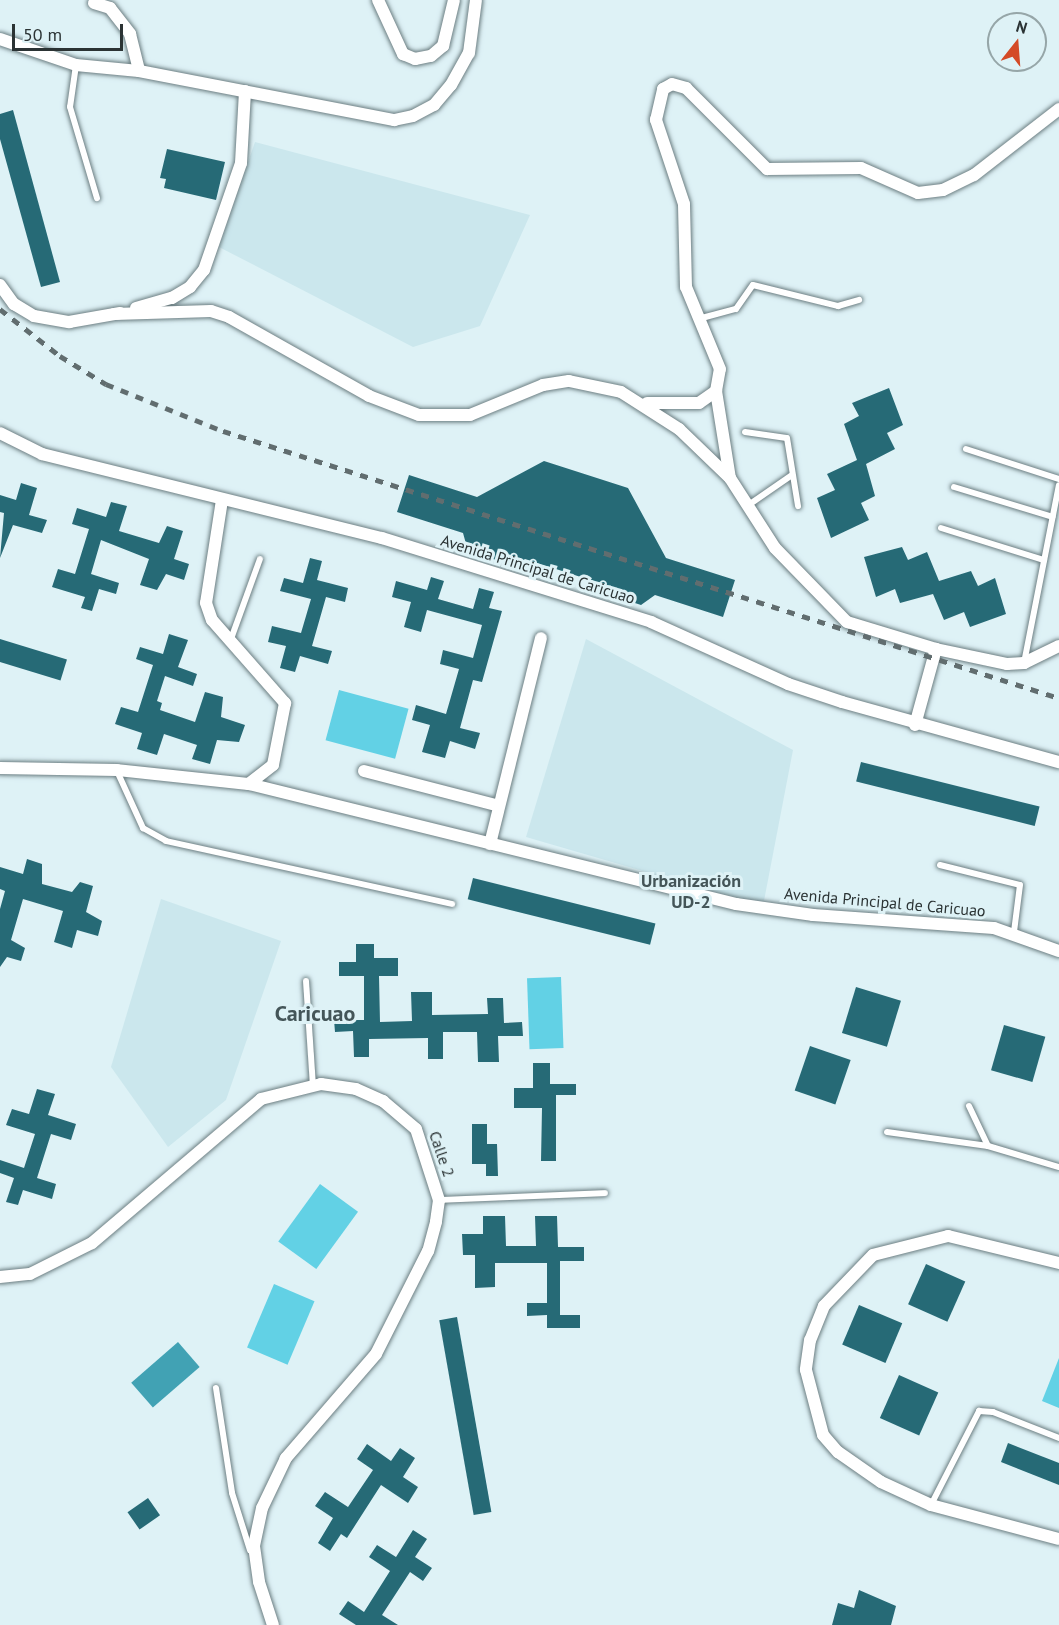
<!DOCTYPE html>
<meta charset="utf-8">
<style>
body{margin:0}
#map{position:relative;width:1059px;height:1625px;overflow:hidden;background:#def2f6;font-family:"PT Sans",sans-serif}
div>[style]{position:absolute}
[style*='--x']{left:calc(var(--x)*1px);top:calc(var(--y)*1px);width:calc(var(--w)*1px);rotate:calc(var(--a)*1deg)}
.built>*{inset:0;background:#cbe7ed}
.green>*{inset:0;background:#62d1e5;transform-origin:0 0}
.water>*{inset:0;background:#41a2b4;transform-origin:0 0}
.building>*{inset:0;background:#266a76;transform-origin:0 0}
.roads{filter:drop-shadow(0 0 2px #6c7e82) drop-shadow(0 0 2px #6c7e82)}
.service>*{height:6px;margin:-3px;padding:0 3px;transform-origin:3px;border-radius:3px;background:#fff}
.minor>*{height:12px;margin:-6px;padding:0 6px;transform-origin:6px;border-radius:6px;background:#fff}
.rail>*{height:4.5px;margin-top:-2.25px;transform-origin:0;background:repeating-linear-gradient(90deg,#616d6f 0 8px,transparent 0 16px)}
span{translate:-50% -50%;white-space:nowrap;text-align:center;line-height:1.15;-webkit-text-stroke:6px #def2f6;paint-order:stroke}
.street-label{font-size:16px;color:#2b3334}
.neighbourhood-label{font-size:18px;color:#445558;font-weight:700}
.district-label{font-size:22px;color:#445558;font-weight:700}
.north{position:absolute;left:987px;top:12px;width:60px;height:60px;box-sizing:border-box;background:#def2f6;border:2px solid #96a6a8;border-radius:50%;rotate:17deg;font-size:16px;font-weight:700;line-height:24px;text-align:center;color:#2b3334}
.north::after{content:'';display:block;margin:auto;width:21px;height:27px;background:#d44a26;clip-path:polygon(50% 0,100% 100%,50% 72%,0 100%)}
.scale{position:absolute;left:12px;top:24px;width:111px;height:27px;box-sizing:border-box;border:3px solid #2b3334;border-top:0;padding-left:8px;font-size:18px;line-height:21px;white-space:nowrap;color:#2b3334;-webkit-text-stroke:4px #def2f6;paint-order:stroke}
</style>
<div id="map">
<div class="built">
<i style="clip-path:polygon(255px 142px,530px 215px,480px 326px,413px 347px,219px 247px)"></i>
<i style="clip-path:polygon(586px 639px,793px 750px,763px 906px,526px 837px)"></i>
<i style="clip-path:polygon(161px 899px,281px 941px,226px 1100px,168px 1147px,111px 1067px)"></i>
</div>
<div class="green">
<i style="left:339px;top:690px;width:72px;height:52px;rotate:15deg"></i>
<i style="left:561px;top:977px;width:71px;height:34px;rotate:88deg"></i>
<i style="left:320px;top:1184px;width:47px;height:71px;rotate:36deg"></i>
<i style="left:274px;top:1284px;width:44px;height:69px;rotate:23deg"></i>
<i style="clip-path:polygon(1059px 1358px,1059px 1408px,1042px 1401px)"></i>
</div>
<div class="water">
<i style="left:178px;top:1342px;width:33px;height:62px;rotate:49deg"></i>
</div>
<div class="building">
<i style="clip-path:polygon(13px 110px,60px 282px,41px 287px,0 139px,0 114px)"></i>
<i style="clip-path:polygon(167px 149px,225px 162px,216px 200px,164px 188px,166px 179px,160px 178px)"></i>
<i style="clip-path:polygon(889px 388px,903px 425px,887px 433px,895px 449px,866px 464px,875px 496px,861px 503px,869px 520px,831px 538px,817px 498px,835px 490px,827px 474px,857px 460px,844px 424px,859px 416px,852px 403px)"></i>
<i style="clip-path:polygon(544px 461px,628px 488px,666px 558px,735px 580px,723px 617px,655px 595px,641px 605px,595px 590px,590px 580px,525px 559px,515px 566px,468px 551px,463px 533px,397px 512px,409px 475px,477px 497px)"></i>
<i style="clip-path:polygon(21px 483px,37px 488px,29px 515px,47px 520px,42px 533px,13px 525px,0 558px,4px 513px,0 512px,0 495px,16px 500px)"></i>
<i style="clip-path:polygon(111px 502px,127px 506px,119px 531px,159px 543px,167px 526px,183px 531px,174px 559px,189px 564px,184px 580px,166px 574px,157px 590px,140px 585px,149px 559px,101px 540px,91px 574px,119px 583px,116px 594px,99px 589px,92px 611px,81px 608px,85px 597px,52px 587px,58px 569px,75px 574px,89px 529px,72px 524px,77px 508px,106px 517px)"></i>
<i style="clip-path:polygon(902px 547px,908px 560px,927px 552px,939px 581px,971px 571px,978px 586px,995px 578px,1006px 614px,970px 627px,964px 612px,944px 620px,933px 594px,900px 603px,895px 589px,876px 597px,864px 557px)"></i>
<i style="clip-path:polygon(310px 558px,322px 561px,317px 580px,348px 588px,345px 602px,326px 597px,312px 646px,332px 651px,328px 664px,300px 656px,295px 672px,280px 668px,286px 646px,268px 642px,272px 626px,301px 633px,311px 599px,280px 591px,284px 578px,303px 583px)"></i>
<i style="clip-path:polygon(431px 577px,444px 581px,438px 599px,473px 609px,479px 588px,494px 592px,489px 608px,502px 611px,482px 682px,473px 680px,460px 728px,480px 733px,475px 749px,450px 741px,445px 758px,422px 752px,430px 725px,412px 720px,416px 705px,446px 714px,459px 669px,440px 664px,443px 650px,473px 658px,482px 625px,427px 610px,421px 632px,404px 627px,411px 602px,392px 597px,396px 581px,427px 590px)"></i>
<i style="clip-path:polygon(169px 634px,188px 640px,178px 667px,197px 674px,193px 686px,165px 676px,157px 701px,162px 703px,160px 710px,195px 722px,205px 692px,223px 697px,221px 717px,245px 725px,239px 742px,217px 740px,210px 764px,192px 759px,197px 745px,164px 734px,157px 755px,137px 749px,142px 733px,115px 724px,121px 707px,138px 712px,153px 665px,136px 659px,140px 647px,163px 654px)"></i>
<i style="left:0;top:639px;width:70px;height:22px;rotate:17deg"></i>
<i style="left:861px;top:762px;width:184px;height:20px;rotate:14deg"></i>
<i style="clip-path:polygon(27px 859px,42px 864px,42px 884px,72px 892px,80px 882px,93px 886px,86px 912px,102px 921px,98px 936px,77px 930px,72px 948px,54px 942px,63px 911px,23px 899px,11px 940px,25px 948px,21px 961px,7px 957px,0 967px,0 909px,5px 891px,0 889px,0 867px,23px 874px)"></i>
<i style="left:473px;top:878px;width:188px;height:22px;rotate:14deg"></i>
<i style="clip-path:polygon(356px 944px,374px 944px,374px 958px,398px 958px,398px 976px,379px 976px,380px 1022px,412px 1021px,411px 992px,432px 992px,432px 1015px,488px 1014px,487px 998px,503px 998px,504px 1023px,522px 1022px,523px 1036px,498px 1036px,499px 1062px,478px 1062px,477px 1032px,443px 1032px,443px 1059px,428px 1059px,428px 1038px,369px 1039px,369px 1057px,354px 1057px,353px 1031px,335px 1032px,334px 1020px,364px 1020px,364px 976px,339px 976px,339px 962px,356px 962px)"></i>
<i style="left:856px;top:987px;width:47px;height:48px;rotate:17deg"></i>
<i style="left:1004px;top:1025px;width:43px;height:47px;rotate:16deg"></i>
<i style="left:810px;top:1046px;width:43px;height:47px;rotate:19deg"></i>
<i style="clip-path:polygon(533px 1063px,550px 1063px,550px 1084px,576px 1084px,576px 1095px,556px 1095px,556px 1161px,541px 1161px,542px 1108px,514px 1108px,514px 1088px,533px 1088px)"></i>
<i style="clip-path:polygon(37px 1089px,55px 1094px,48px 1115px,76px 1124px,71px 1140px,51px 1134px,37px 1178px,56px 1184px,52px 1199px,23px 1190px,18px 1205px,6px 1202px,14px 1178px,0 1173px,0 1160px,24px 1168px,35px 1134px,6px 1125px,12px 1109px,29px 1114px)"></i>
<i style="clip-path:polygon(472px 1124px,487px 1124px,487px 1144px,497px 1144px,498px 1176px,486px 1176px,486px 1164px,472px 1164px)"></i>
<i style="clip-path:polygon(483px 1216px,505px 1216px,506px 1246px,536px 1246px,535px 1216px,557px 1216px,558px 1247px,584px 1247px,584px 1261px,560px 1261px,560px 1315px,580px 1315px,580px 1328px,547px 1328px,547px 1315px,527px 1316px,527px 1303px,547px 1303px,547px 1263px,495px 1263px,495px 1287px,475px 1288px,475px 1255px,463px 1255px,462px 1234px,483px 1234px)"></i>
<i style="left:926px;top:1264px;width:43px;height:44px;rotate:24deg"></i>
<i style="left:859px;top:1305px;width:47px;height:43px;rotate:23deg"></i>
<i style="left:457px;top:1317px;width:198px;height:18px;rotate:80deg"></i>
<i style="left:899px;top:1375px;width:43px;height:47px;rotate:24deg"></i>
<i style="clip-path:polygon(1008px 1443px,1059px 1463px,1059px 1485px,1001px 1462px)"></i>
<i style="clip-path:polygon(367px 1444px,391px 1461px,400px 1448px,415px 1458px,403px 1477px,418px 1487px,408px 1503px,381px 1485px,347px 1538px,341px 1534px,330px 1551px,318px 1543px,333px 1518px,315px 1506px,325px 1492px,348px 1507px,373px 1470px,357px 1459px)"></i>
<i style="left:148px;top:1498px;width:21px;height:25px;rotate:55deg"></i>
<i style="clip-path:polygon(413px 1530px,427px 1539px,415px 1557px,432px 1568px,423px 1581px,410px 1572px,382px 1615px,398px 1625px,356px 1625px,339px 1614px,348px 1601px,364px 1612px,390px 1571px,369px 1557px,377px 1545px,396px 1557px)"></i>
<i style="clip-path:polygon(859px 1590px,896px 1606px,891px 1625px,832px 1625px,838px 1603px,854px 1608px)"></i>
</div>
<div class="roads">
<div class="service">
<i style="--x:76;--y:65;--w:42;--a:98.1"></i>
<i style="--x:70;--y:107;--w:95;--a:73.5"></i>
<i style="--x:698;--y:319;--w:39;--a:-15"></i>
<i style="--x:736;--y:309;--w:29;--a:-55"></i>
<i style="--x:753;--y:285;--w:88;--a:13.9"></i>
<i style="--x:838;--y:306;--w:22;--a:-16"></i>
<i style="--x:745;--y:432;--w:42;--a:8.1"></i>
<i style="--x:787;--y:438;--w:69;--a:80.8"></i>
<i style="--x:966;--y:449;--w:98;--a:17.9"></i>
<i style="--x:954;--y:487;--w:103;--a:16.9"></i>
<i style="--x:750;--y:504;--w:51;--a:-34.6"></i>
<i style="--x:941;--y:528;--w:108;--a:17.3"></i>
<i style="--x:231;--y:639;--w:85;--a:-70.1"></i>
<i style="--x:1024;--y:663;--w:181;--a:-78.9"></i>
<i style="--x:117;--y:771;--w:63;--a:65.5"></i>
<i style="--x:143;--y:828;--w:26;--a:29"></i>
<i style="--x:166;--y:841;--w:293;--a:12.4"></i>
<i style="--x:940;--y:865;--w:82;--a:14"></i>
<i style="--x:1020;--y:885;--w:47;--a:97.3"></i>
<i style="--x:306;--y:981;--w:105;--a:86.2"></i>
<i style="--x:969;--y:1106;--w:44;--a:64.6"></i>
<i style="--x:887;--y:1132;--w:102;--a:7.9"></i>
<i style="--x:988;--y:1146;--w:74;--a:16.5"></i>
<i style="--x:439;--y:1200;--w:166;--a:-2.4"></i>
<i style="--x:216;--y:1388;--w:106;--a:81.3"></i>
<i style="--x:232;--y:1493;--w:60;--a:72.5"></i>
<i style="--x:931;--y:1505;--w:106;--a:-62.9"></i>
<i style="--x:979;--y:1411;--w:14;--a:4"></i>
<i style="--x:993;--y:1412;--w:71;--a:21.5"></i>
</div>
<div class="minor">
<i style="--x:378;--y:0;--w:60;--a:65.2"></i>
<i style="--x:403;--y:54;--w:13;--a:23"></i>
<i style="--x:415;--y:59;--w:16;--a:-11"></i>
<i style="--x:431;--y:56;--w:16;--a:-40"></i>
<i style="--x:443;--y:46;--w:47;--a:-76.6"></i>
<i style="--x:94;--y:3;--w:17;--a:17"></i>
<i style="--x:110;--y:8;--w:33;--a:52"></i>
<i style="--x:130;--y:34;--w:38;--a:76"></i>
<i style="--x:0;--y:39;--w:80;--a:18.9"></i>
<i style="--x:76;--y:65;--w:63;--a:5.4"></i>
<i style="--x:139;--y:71;--w:260;--a:10.9"></i>
<i style="--x:394;--y:120;--w:19;--a:-12"></i>
<i style="--x:413;--y:116;--w:24;--a:-28"></i>
<i style="--x:434;--y:105;--w:26;--a:-50"></i>
<i style="--x:451;--y:85;--w:37;--a:-61"></i>
<i style="--x:469;--y:53;--w:53;--a:-82.5"></i>
<i style="--x:0;--y:285;--w:24;--a:54"></i>
<i style="--x:14;--y:304;--w:23;--a:31"></i>
<i style="--x:34;--y:316;--w:36;--a:10"></i>
<i style="--x:69;--y:322;--w:52;--a:-10"></i>
<i style="--x:136;--y:308;--w:37;--a:-16"></i>
<i style="--x:172;--y:298;--w:21;--a:-31"></i>
<i style="--x:190;--y:287;--w:22;--a:-51"></i>
<i style="--x:204;--y:270;--w:113;--a:-70.9"></i>
<i style="--x:241;--y:163;--w:72;--a:-86.8"></i>
<i style="--x:114;--y:314;--w:97;--a:-1.8"></i>
<i style="--x:211;--y:311;--w:19;--a:18"></i>
<i style="--x:229;--y:317;--w:161;--a:29.4"></i>
<i style="--x:369;--y:396;--w:53;--a:20.8"></i>
<i style="--x:419;--y:415;--w:51;--a:0"></i>
<i style="--x:470;--y:415;--w:79;--a:-22.3"></i>
<i style="--x:543;--y:385;--w:26;--a:-9"></i>
<i style="--x:569;--y:381;--w:53;--a:11.9"></i>
<i style="--x:621;--y:392;--w:69;--a:32.5"></i>
<i style="--x:679;--y:429;--w:71;--a:43.9"></i>
<i style="--x:730;--y:478;--w:83;--a:57.3"></i>
<i style="--x:775;--y:548;--w:103;--a:45.8"></i>
<i style="--x:847;--y:622;--w:93;--a:16.9"></i>
<i style="--x:936;--y:649;--w:73;--a:11.9"></i>
<i style="--x:1007;--y:664;--w:17;--a:-3"></i>
<i style="--x:1024;--y:663;--w:39;--a:-26"></i>
<i style="--x:716;--y:391;--w:22;--a:-80"></i>
<i style="--x:720;--y:369;--w:89;--a:-112.5"></i>
<i style="--x:686;--y:287;--w:83;--a:-91.4"></i>
<i style="--x:684;--y:204;--w:89;--a:-108.4"></i>
<i style="--x:656;--y:120;--w:32;--a:-77"></i>
<i style="--x:663;--y:89;--w:10;--a:-29"></i>
<i style="--x:672;--y:84;--w:15;--a:16"></i>
<i style="--x:686;--y:88;--w:115;--a:45"></i>
<i style="--x:767;--y:169;--w:94;--a:-0.6"></i>
<i style="--x:861;--y:168;--w:62;--a:23.7"></i>
<i style="--x:918;--y:193;--w:25;--a:-7"></i>
<i style="--x:943;--y:190;--w:34;--a:-26"></i>
<i style="--x:974;--y:175;--w:108;--a:-37.8"></i>
<i style="--x:647;--y:403;--w:52;--a:0"></i>
<i style="--x:699;--y:403;--w:21;--a:-35"></i>
<i style="--x:716;--y:391;--w:88;--a:80.9"></i>
<i style="--x:0;--y:433;--w:47;--a:26.6"></i>
<i style="--x:42;--y:454;--w:350;--a:13.9"></i>
<i style="--x:382;--y:538;--w:282;--a:17.3"></i>
<i style="--x:651;--y:622;--w:150;--a:24.3"></i>
<i style="--x:788;--y:684;--w:57;--a:18.4"></i>
<i style="--x:842;--y:702;--w:225;--a:15.5"></i>
<i style="--x:222;--y:500;--w:104;--a:98.8"></i>
<i style="--x:206;--y:603;--w:18;--a:71"></i>
<i style="--x:212;--y:620;--w:111;--a:48.7"></i>
<i style="--x:285;--y:703;--w:63;--a:101"></i>
<i style="--x:273;--y:765;--w:31;--a:142"></i>
<i style="--x:915;--y:725;--w:79;--a:-74.6"></i>
<i style="--x:0;--y:768;--w:117;--a:1"></i>
<i style="--x:117;--y:770;--w:133;--a:6.1"></i>
<i style="--x:249;--y:784;--w:502;--a:13.84"></i>
<i style="--x:736;--y:904;--w:78;--a:8.1"></i>
<i style="--x:813;--y:915;--w:181;--a:4.1"></i>
<i style="--x:994;--y:928;--w:69;--a:19.5"></i>
<i style="--x:364;--y:771;--w:139;--a:14.5"></i>
<i style="--x:490;--y:844;--w:212;--a:-76.1"></i>
<i style="--x:1059;--y:1263;--w:114;--a:-166.3"></i>
<i style="--x:948;--y:1236;--w:77;--a:165.8"></i>
<i style="--x:873;--y:1255;--w:71;--a:133.9"></i>
<i style="--x:824;--y:1306;--w:37;--a:112"></i>
<i style="--x:810;--y:1340;--w:30;--a:98"></i>
<i style="--x:806;--y:1370;--w:67;--a:75.3"></i>
<i style="--x:823;--y:1435;--w:23;--a:49"></i>
<i style="--x:838;--y:1452;--w:52;--a:34.9"></i>
<i style="--x:881;--y:1482;--w:55;--a:24.7"></i>
<i style="--x:931;--y:1505;--w:132;--a:14.9"></i>
<i style="--x:0;--y:1277;--w:30;--a:-6"></i>
<i style="--x:30;--y:1274;--w:69;--a:-26.6"></i>
<i style="--x:92;--y:1243;--w:222;--a:-40.4"></i>
<i style="--x:261;--y:1099;--w:62;--a:-14"></i>
<i style="--x:321;--y:1084;--w:35;--a:8"></i>
<i style="--x:356;--y:1089;--w:30;--a:24"></i>
<i style="--x:383;--y:1101;--w:43;--a:40.3"></i>
<i style="--x:416;--y:1129;--w:75;--a:72.1"></i>
<i style="--x:439;--y:1200;--w:22;--a:98"></i>
<i style="--x:436;--y:1222;--w:30;--a:105"></i>
<i style="--x:428;--y:1251;--w:115;--a:116.8"></i>
<i style="--x:376;--y:1354;--w:138;--a:130.9"></i>
<i style="--x:286;--y:1458;--w:55;--a:115.6"></i>
<i style="--x:262;--y:1508;--w:39;--a:102"></i>
<i style="--x:254;--y:1546;--w:36;--a:82"></i>
<i style="--x:259;--y:1582;--w:45;--a:72"></i>
</div>
</div>
<div class="rail">
<i style="--x:0;--y:309;--w:76;--a:38.1"></i>
<i style="--x:60;--y:356;--w:54;--a:31.3"></i>
<i style="--x:106;--y:384;--w:126;--a:21.9"></i>
<i style="--x:223;--y:431;--w:878;--a:17.71"></i>
</div>
<div class="street-label">
<span style="left:538px;top:569px;rotate:17deg">Avenida Principal de Caricuao</span>
<span style="left:885px;top:902px;rotate:5deg">Avenida Principal de Caricuao</span>
<span style="left:442px;top:1154px;rotate:71deg">Calle 2</span>
</div>
<div class="neighbourhood-label">
<span style="left:691px;top:892px">Urbanización<br>UD-2</span>
</div>
<div class="district-label">
<span style="left:315px;top:1014px">Caricuao</span>
</div>
<div class="north">N</div>
<div class="scale">50 m</div>
</div>
